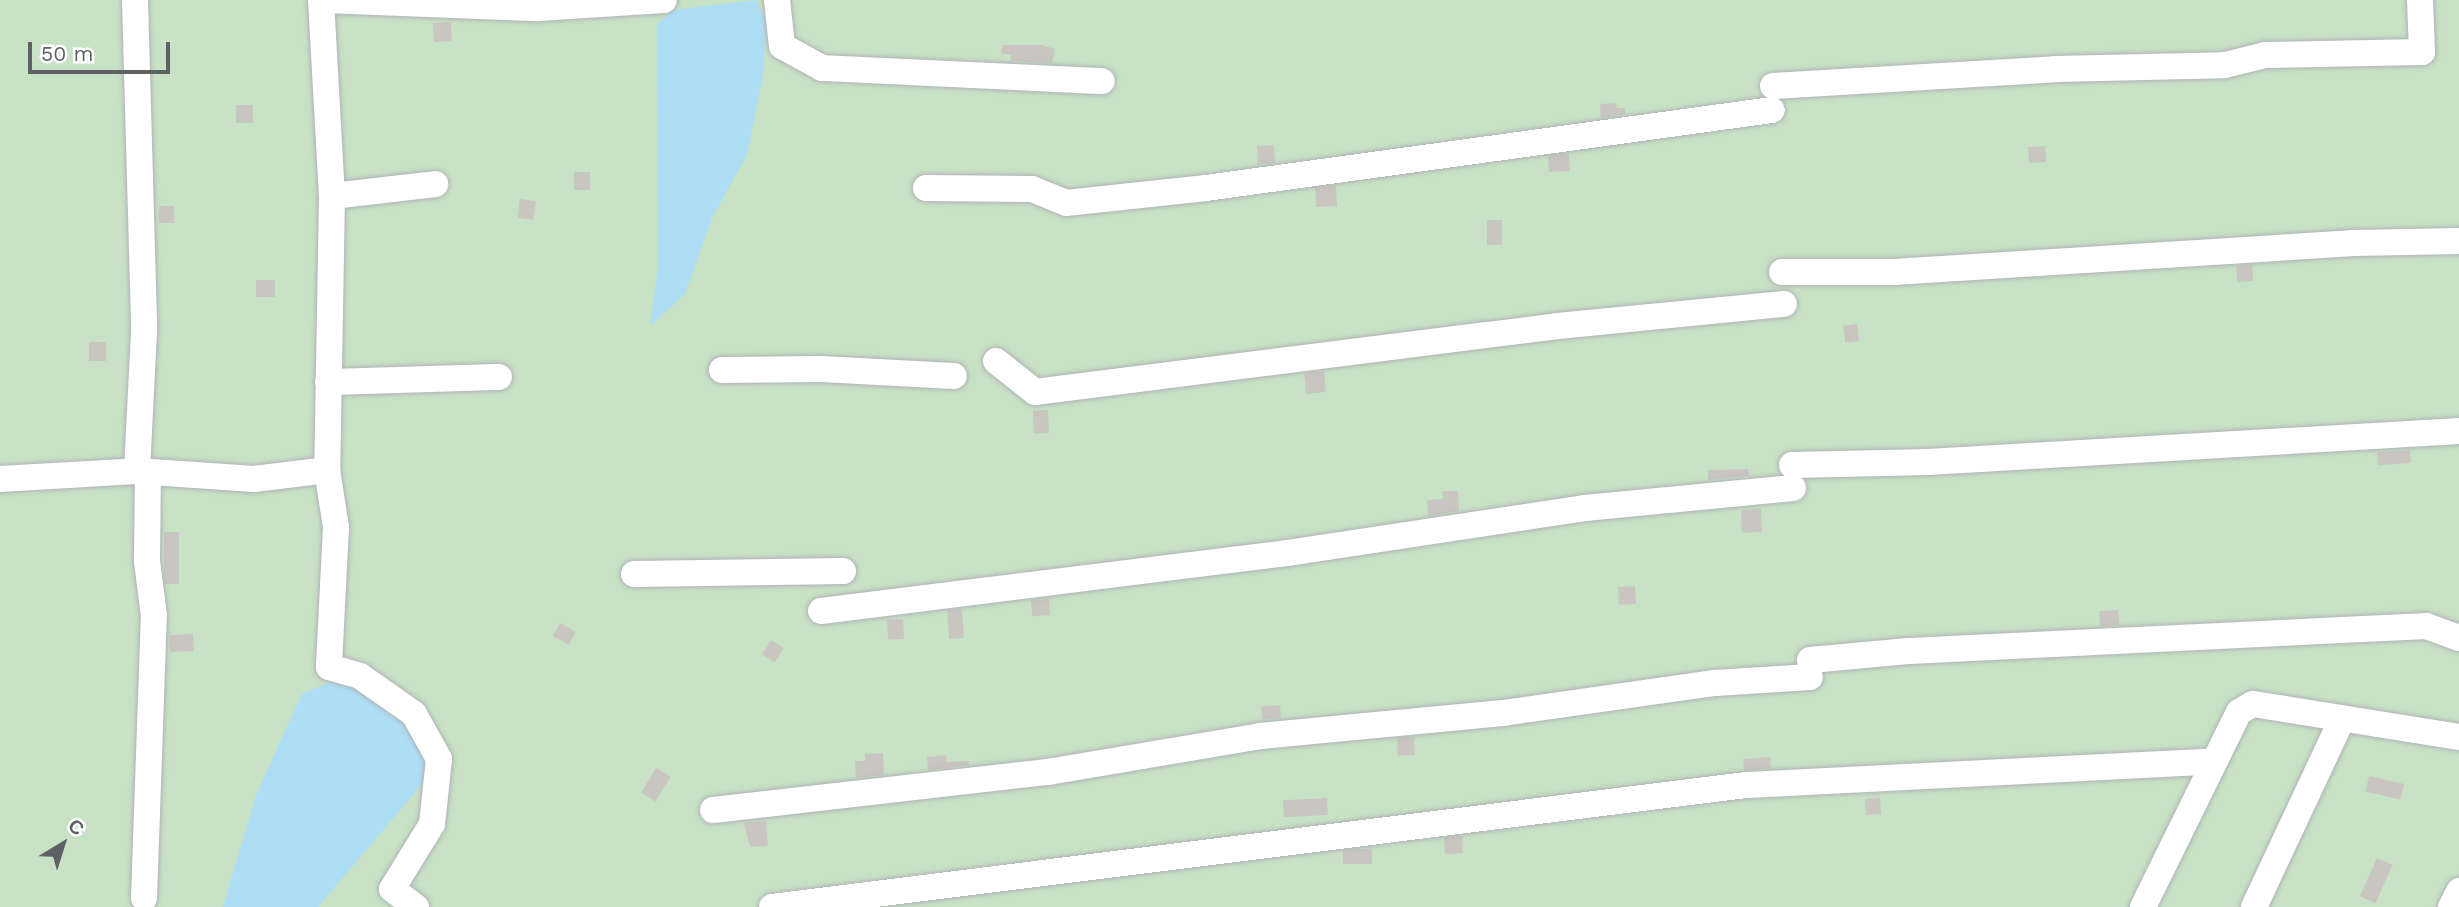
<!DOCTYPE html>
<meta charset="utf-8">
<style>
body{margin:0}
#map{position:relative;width:2459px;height:907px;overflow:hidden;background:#edebe5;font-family:"Work Sans",sans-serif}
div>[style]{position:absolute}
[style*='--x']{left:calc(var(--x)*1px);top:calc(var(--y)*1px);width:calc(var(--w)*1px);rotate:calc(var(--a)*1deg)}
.green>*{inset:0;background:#c8e2c5;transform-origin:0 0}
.water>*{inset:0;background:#aedef5}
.building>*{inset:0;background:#c9c6c2;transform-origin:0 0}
.roads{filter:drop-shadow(0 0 2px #b0b3b6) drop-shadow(0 0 2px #b0b3b6)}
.minor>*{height:26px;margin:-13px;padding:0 13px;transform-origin:13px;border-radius:13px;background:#fff}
span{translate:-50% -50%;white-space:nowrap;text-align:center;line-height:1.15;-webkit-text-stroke:6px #fff;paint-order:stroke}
.north{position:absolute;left:28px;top:809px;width:70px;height:70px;-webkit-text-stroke:5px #fff;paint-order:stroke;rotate:38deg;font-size:19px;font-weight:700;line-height:28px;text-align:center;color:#5d6164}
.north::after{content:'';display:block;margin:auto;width:24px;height:32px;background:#5d6164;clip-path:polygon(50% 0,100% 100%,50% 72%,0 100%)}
.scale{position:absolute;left:28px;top:42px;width:142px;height:32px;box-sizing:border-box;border:4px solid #5d6164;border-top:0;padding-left:9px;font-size:21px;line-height:24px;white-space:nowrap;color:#5d6164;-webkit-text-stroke:5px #fff;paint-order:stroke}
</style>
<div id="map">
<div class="green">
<i style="left:0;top:0;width:2459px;height:907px"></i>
</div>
<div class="water">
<i style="clip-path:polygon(756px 0,767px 22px,763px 75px,747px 155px,712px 218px,685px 294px,650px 326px,658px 267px,657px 24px,674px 10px)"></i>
<i style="clip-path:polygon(337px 679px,375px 696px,416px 728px,430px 775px,318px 907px,223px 907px,257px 793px,302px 694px)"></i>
</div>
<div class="building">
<i style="left:451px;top:22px;width:19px;height:18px;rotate:87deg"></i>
<i style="clip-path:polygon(1002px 45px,1042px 45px,1055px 49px,1052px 63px,1011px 61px,1011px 55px,1001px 53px)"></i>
<i style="clip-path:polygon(1616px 103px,1617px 108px,1625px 108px,1625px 114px,1601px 118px,1600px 104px)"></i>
<i style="left:236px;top:105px;width:17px;height:18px"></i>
<i style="left:1274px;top:145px;width:18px;height:17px;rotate:87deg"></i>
<i style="left:2045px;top:146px;width:16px;height:17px;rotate:86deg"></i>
<i style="left:1569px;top:154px;width:17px;height:21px;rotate:87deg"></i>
<i style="left:574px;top:172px;width:16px;height:18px"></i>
<i style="left:1336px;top:186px;width:20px;height:21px;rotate:87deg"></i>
<i style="left:520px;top:199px;width:16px;height:19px;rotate:7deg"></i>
<i style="left:174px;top:206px;width:17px;height:15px;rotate:90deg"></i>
<i style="left:1487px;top:220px;width:15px;height:25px"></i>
<i style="left:2252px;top:265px;width:16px;height:16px;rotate:86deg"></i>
<i style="left:256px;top:280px;width:19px;height:17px"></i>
<i style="left:1857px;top:324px;width:17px;height:14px;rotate:83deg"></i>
<i style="left:106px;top:342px;width:19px;height:17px;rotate:90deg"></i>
<i style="left:1324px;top:371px;width:21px;height:20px;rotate:85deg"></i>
<i style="left:1048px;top:410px;width:23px;height:15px;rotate:88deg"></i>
<i style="left:2410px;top:450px;width:13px;height:33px;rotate:86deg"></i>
<i style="clip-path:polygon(1748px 469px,1749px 476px,1708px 480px,1708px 470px)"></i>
<i style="clip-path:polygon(1442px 491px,1458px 491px,1459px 511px,1428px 516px,1427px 500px,1443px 499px)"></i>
<i style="left:1761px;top:509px;width:23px;height:20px;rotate:88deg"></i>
<i style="left:164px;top:532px;width:15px;height:52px"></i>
<i style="left:1635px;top:586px;width:18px;height:17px;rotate:87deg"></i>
<i style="left:1049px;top:599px;width:16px;height:18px;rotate:86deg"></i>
<i style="left:962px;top:609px;width:29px;height:15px;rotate:86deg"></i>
<i style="left:2118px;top:610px;width:15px;height:19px;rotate:86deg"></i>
<i style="left:903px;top:619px;width:20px;height:16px;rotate:87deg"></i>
<i style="left:560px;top:623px;width:18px;height:15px;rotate:29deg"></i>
<i style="left:193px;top:634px;width:17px;height:24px;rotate:87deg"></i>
<i style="left:771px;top:640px;width:15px;height:17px;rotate:32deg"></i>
<i style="left:1280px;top:705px;width:13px;height:19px;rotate:86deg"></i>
<i style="left:1414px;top:737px;width:18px;height:17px;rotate:87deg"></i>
<i style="clip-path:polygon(883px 753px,884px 775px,856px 778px,855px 761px,865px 761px,865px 754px)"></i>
<i style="clip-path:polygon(946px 755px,947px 762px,969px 761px,969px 765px,928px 770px,927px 757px)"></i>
<i style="left:1770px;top:757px;width:11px;height:27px;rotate:85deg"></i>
<i style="left:656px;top:768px;width:17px;height:29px;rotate:31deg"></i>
<i style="left:2369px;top:776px;width:36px;height:16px;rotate:13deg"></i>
<i style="left:1327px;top:798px;width:17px;height:44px;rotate:87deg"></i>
<i style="left:1880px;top:798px;width:16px;height:15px;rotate:86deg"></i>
<i style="clip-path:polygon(766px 821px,768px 846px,750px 847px,744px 823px)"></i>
<i style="left:1462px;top:836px;width:17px;height:18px;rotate:87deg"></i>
<i style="left:1372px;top:849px;width:15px;height:29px;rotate:90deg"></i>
<i style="left:2377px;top:858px;width:17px;height:42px;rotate:24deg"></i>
</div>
<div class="roads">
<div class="minor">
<i style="--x:135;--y:0;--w:332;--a:88.4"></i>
<i style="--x:144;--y:332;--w:139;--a:92.9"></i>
<i style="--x:321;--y:0;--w:196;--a:86.8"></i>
<i style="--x:332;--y:196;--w:274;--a:91"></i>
<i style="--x:327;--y:470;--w:58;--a:81"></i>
<i style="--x:336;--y:527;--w:140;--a:92.9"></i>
<i style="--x:329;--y:667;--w:32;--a:16"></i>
<i style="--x:360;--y:676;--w:66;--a:35.1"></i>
<i style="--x:414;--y:714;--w:51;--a:60.9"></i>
<i style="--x:439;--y:759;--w:65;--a:96.1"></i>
<i style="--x:432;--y:824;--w:76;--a:121.6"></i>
<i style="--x:392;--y:889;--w:30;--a:37"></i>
<i style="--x:325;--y:0;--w:213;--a:2.2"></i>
<i style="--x:538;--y:8;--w:126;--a:-3.6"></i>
<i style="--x:777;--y:0;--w:46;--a:83.8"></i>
<i style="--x:782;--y:46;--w:46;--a:28.8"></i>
<i style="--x:822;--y:68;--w:280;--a:2.7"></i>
<i style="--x:1773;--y:86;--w:283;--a:-3.4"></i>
<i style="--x:2055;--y:69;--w:170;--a:-1.3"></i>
<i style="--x:2225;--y:65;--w:41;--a:-14"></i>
<i style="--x:2265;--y:55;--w:157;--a:-1.1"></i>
<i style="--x:2422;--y:52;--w:52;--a:-92.2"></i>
<i style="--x:926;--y:188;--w:106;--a:0.5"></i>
<i style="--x:1032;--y:189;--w:37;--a:22"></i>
<i style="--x:1066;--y:203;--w:141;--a:-6.1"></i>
<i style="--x:1206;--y:188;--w:571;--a:-7.85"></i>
<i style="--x:332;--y:196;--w:104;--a:-6.6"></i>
<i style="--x:1782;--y:272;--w:112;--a:0"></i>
<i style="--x:1894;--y:272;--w:461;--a:-3.6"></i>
<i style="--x:2354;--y:243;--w:105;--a:-1.1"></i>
<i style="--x:996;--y:361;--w:50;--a:38.5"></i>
<i style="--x:1035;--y:392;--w:527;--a:-7.19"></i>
<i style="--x:1558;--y:326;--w:227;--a:-5.6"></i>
<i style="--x:722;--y:370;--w:99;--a:-0.6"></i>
<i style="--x:821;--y:369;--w:133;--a:3"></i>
<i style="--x:328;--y:382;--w:171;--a:-1.7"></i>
<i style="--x:1792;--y:465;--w:136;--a:-1.3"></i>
<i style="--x:1928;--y:462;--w:532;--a:-3.34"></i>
<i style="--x:0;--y:479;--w:137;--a:-3.3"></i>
<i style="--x:137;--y:471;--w:117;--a:3.9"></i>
<i style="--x:254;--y:479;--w:74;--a:-7"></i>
<i style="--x:634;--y:574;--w:209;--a:-0.8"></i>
<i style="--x:821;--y:611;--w:471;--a:-7.1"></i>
<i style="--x:1288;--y:553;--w:300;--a:-8.6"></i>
<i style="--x:1585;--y:508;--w:209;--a:-5.5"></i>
<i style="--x:1810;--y:660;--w:99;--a:-5.2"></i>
<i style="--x:1909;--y:651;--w:518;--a:-2.77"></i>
<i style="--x:2426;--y:626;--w:35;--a:20"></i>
<i style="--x:713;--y:810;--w:337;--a:-6.5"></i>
<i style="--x:1048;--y:772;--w:215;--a:-9.6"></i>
<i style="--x:1260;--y:736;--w:244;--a:-5.4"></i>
<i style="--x:1503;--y:713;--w:214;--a:-8.1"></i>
<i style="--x:1715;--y:683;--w:95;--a:-3.6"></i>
<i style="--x:144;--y:898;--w:282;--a:-88"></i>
<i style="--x:154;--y:616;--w:55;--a:-97.3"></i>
<i style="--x:147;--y:561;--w:89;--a:-89.4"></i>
<i style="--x:772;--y:907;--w:982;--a:-7.14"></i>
<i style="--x:1746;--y:785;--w:468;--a:-2.9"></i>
<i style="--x:2143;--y:907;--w:217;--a:-63.8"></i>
<i style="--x:2239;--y:712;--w:16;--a:-30"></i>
<i style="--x:2253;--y:704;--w:209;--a:9.1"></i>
<i style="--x:2254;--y:907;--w:208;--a:-64.9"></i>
<i style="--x:2451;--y:907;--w:18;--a:-63"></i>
</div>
</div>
<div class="north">С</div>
<div class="scale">50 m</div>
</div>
